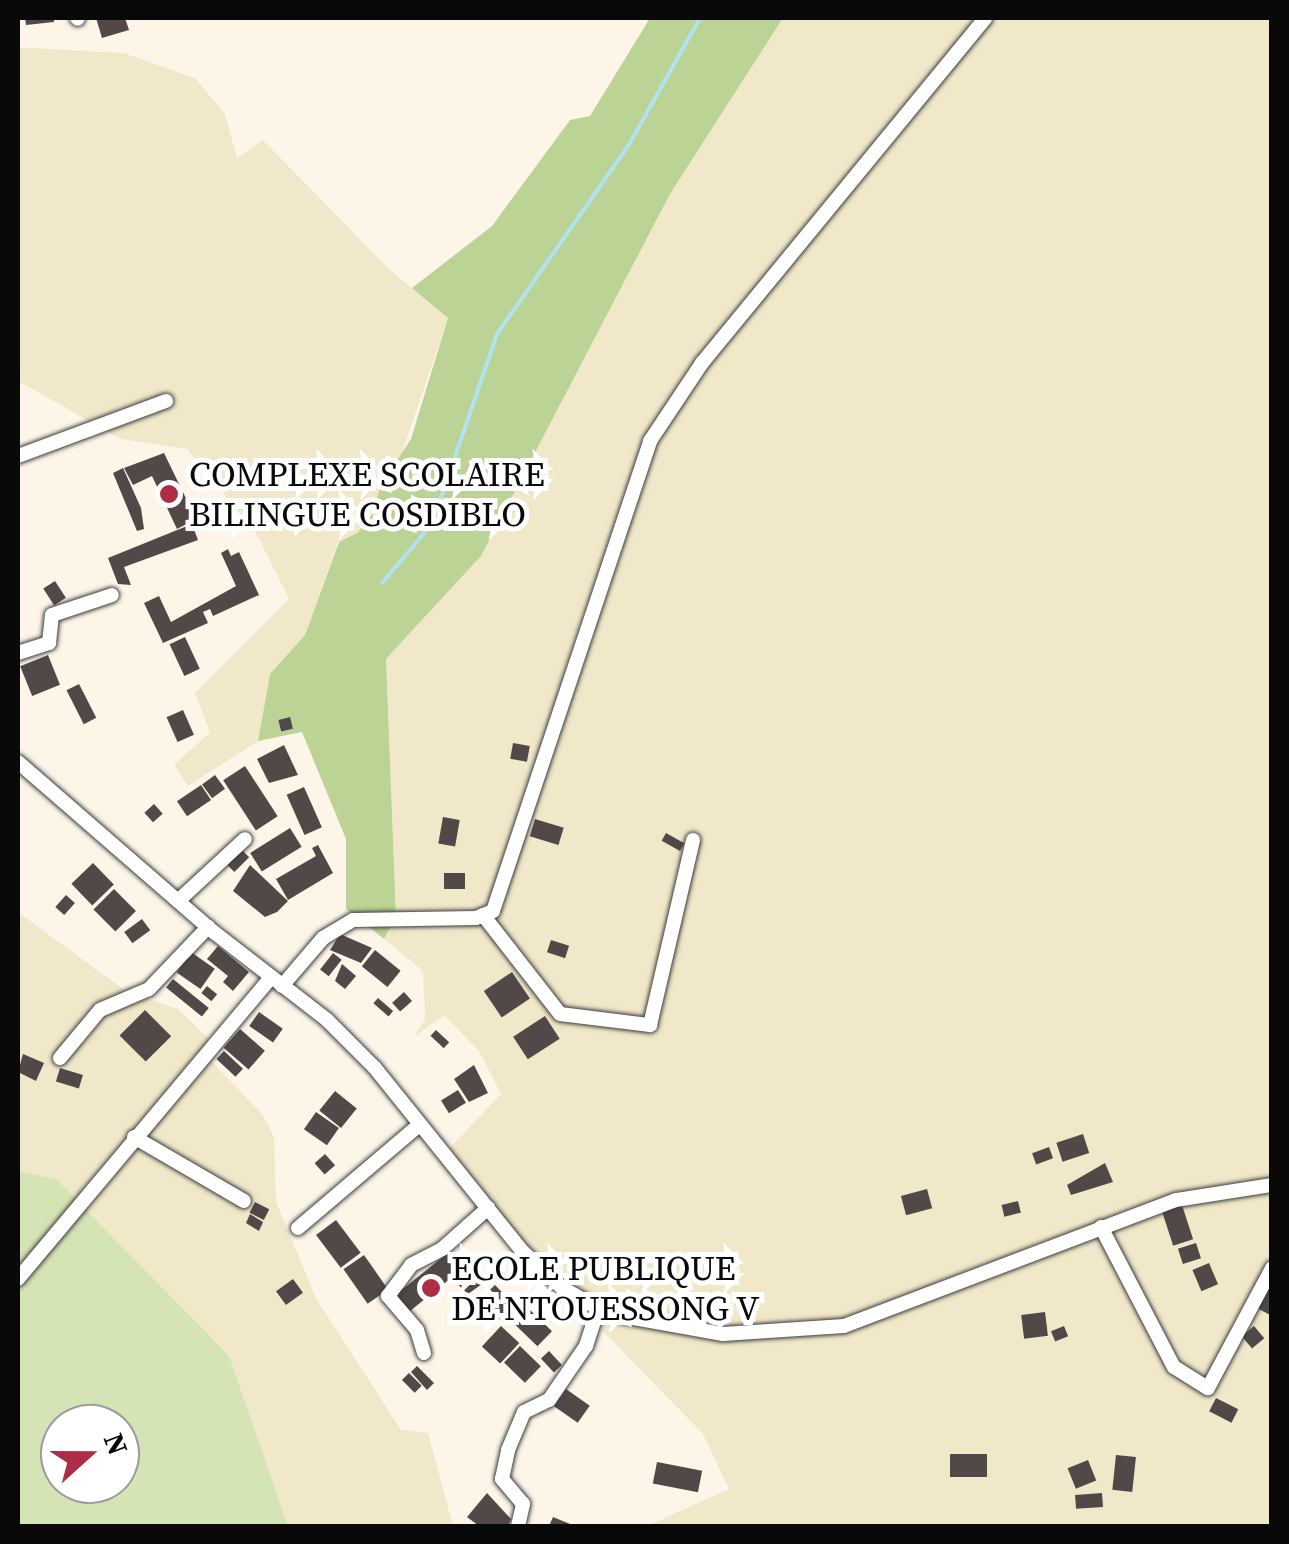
<!DOCTYPE html>
<style>
body{margin:0}
#map{position:relative;width:1289px;height:1544px;overflow:hidden;background:#fdf6e8;font-family:"Source Serif 4",serif}
div>[style]{position:absolute}
[style*='--x']{left:calc(var(--x)*1px);top:calc(var(--y)*1px);width:calc(var(--w)*1px);rotate:calc(var(--a)*1deg)}
.farmland>*{inset:0;background:#f1e8ca}
.green>*{inset:0;background:#d4e4b5}
.forest>*{inset:0;background:#bbd495}
.stream>*{height:4px;margin:-2px;padding:0 2px;transform-origin:2px;border-radius:2px;background:#b0e2f1}
.building>*{inset:0;background:#514947;transform-origin:0 0}
.roads{filter:drop-shadow(0 0 2px #3c3c3c) drop-shadow(0 0 2px #3c3c3c)}
.minor>*{height:14px;margin:-7px;padding:0 7px;transform-origin:7px;border-radius:7px;background:#fff}
.dots>*{width:28px;height:28px;translate:-50% -50%;box-sizing:border-box;border:5px solid #fff;border-radius:50%}
span{translate:-50% -50%;white-space:nowrap;text-align:center;line-height:1.15;-webkit-text-stroke:10px #fff;paint-order:stroke}
.poi-label{font-size:35px;color:#090909}
.left{translate:0 -50%;text-align:left}
.frame{position:absolute;inset:0;border:20px solid #090909;pointer-events:none}
.north{position:absolute;left:40px;top:1404px;width:100px;height:100px;box-sizing:border-box;background:#fff;border:2px solid #9d9d9d;border-radius:50%;rotate:69deg;font-size:28px;font-weight:700;line-height:40px;text-align:center;color:#090909}
.north::after{content:'';display:block;margin:auto;width:35px;height:45px;background:#ae2d46;clip-path:polygon(50% 0,100% 100%,50% 72%,0 100%)}
</style>
<div id="map">
<div class="farmland">
<i style="clip-path:polygon(783px 18px,1271px 18px,1271px 1526px,647px 1526px,729px 1489px,703px 1434px,554px 1281px,444px 1154px,501px 1094px,479px 1051px,444px 1015px,414px 1037px,425px 1019px,423px 971px,384px 939px,396px 917px,386px 659px,481px 556px,670px 194px)"></i>
<i style="clip-path:polygon(18px 47px,124px 53px,195px 78px,225px 114px,237px 158px,263px 140px,390px 270px,448px 318px,396px 470px,357px 533px,338px 542px,305px 635px,270px 674px,258px 741px,188px 786px,174px 765px,210px 732px,195px 693px,289px 599px,256px 533px,187px 449px,121px 439px,18px 381px)"></i>
<i style="clip-path:polygon(18px 912px,127px 992px,178px 1009px,213px 1043px,211px 1061px,263px 1115px,274px 1137px,276px 1202px,316px 1298px,401px 1430px,428px 1433px,453px 1526px,288px 1526px,228px 1356px,56px 1179px,18px 1171px)"></i>
</div>
<div class="green">
<i style="clip-path:polygon(evenodd,18px 1171px,56px 1179px,229px 1356px,288px 1526px,18px 1526px,18px 1171px,60px 1424px,120px 1424px,120px 1484px,60px 1484px,60px 1424px)"></i>
</div>
<div class="forest">
<i style="clip-path:polygon(650px 18px,783px 18px,670px 194px,481px 556px,386px 659px,396px 917px,384px 939px,346px 909px,346px 839px,302px 732px,258px 741px,270px 674px,305px 635px,339px 542px,357px 533px,372px 514px,381px 485px,411px 439px,448px 318px,412px 288px,492px 226px,570px 120px,590px 116px)"></i>
</div>
<div class="stream">
<i style="--x:382;--y:583;--w:77;--a:-49.7"></i>
<i style="--x:432;--y:524;--w:201;--a:-71.1"></i>
<i style="--x:497;--y:334;--w:233;--a:-55.1"></i>
<i style="--x:630;--y:143;--w:143;--a:-60.8"></i>
</div>
<div class="building">
<i style="clip-path:polygon(25px 18px,54px 18px,54px 22px,26px 25px)"></i>
<i style="clip-path:polygon(96px 18px,125px 18px,129px 30px,102px 38px)"></i>
<i style="clip-path:polygon(164px 453px,196px 519px,177px 529px,152px 476px,133px 485px,124px 468px)"></i>
<i style="clip-path:polygon(123px 468px,141px 508px,144px 529px,137px 531px,113px 473px)"></i>
<i style="clip-path:polygon(192px 524px,198px 540px,124px 567px,131px 585px,118px 584px,108px 558px)"></i>
<i style="clip-path:polygon(228px 549px,231px 556px,239px 552px,259px 595px,213px 616px,210px 609px,203px 612px,208px 623px,163px 643px,144px 603px,159px 596px,171px 622px,236px 586px,221px 553px)"></i>
<i style="left:55px;top:581px;width:20px;height:14px;rotate:57deg"></i>
<i style="left:185px;top:637px;width:35px;height:17px;rotate:65deg"></i>
<i style="left:48px;top:655px;width:32px;height:30px;rotate:68deg"></i>
<i style="left:79px;top:684px;width:38px;height:14px;rotate:63deg"></i>
<i style="left:183px;top:710px;width:27px;height:18px;rotate:66deg"></i>
<i style="left:290px;top:717px;width:12px;height:12px;rotate:76deg"></i>
<i style="left:513px;top:743px;width:17px;height:16px;rotate:10deg"></i>
<i style="clip-path:polygon(284px 745px,298px 775px,269px 783px,257px 759px)"></i>
<i style="left:245px;top:766px;width:60px;height:26px;rotate:57deg"></i>
<i style="left:215px;top:775px;width:17px;height:16px;rotate:54deg"></i>
<i style="left:201px;top:785px;width:18px;height:29px;rotate:56deg"></i>
<i style="left:304px;top:787px;width:44px;height:19px;rotate:66deg"></i>
<i style="left:154px;top:804px;width:13px;height:13px;rotate:48deg"></i>
<i style="left:443px;top:817px;width:17px;height:27px;rotate:10deg"></i>
<i style="left:535px;top:819px;width:30px;height:18px;rotate:17deg"></i>
<i style="left:290px;top:828px;width:22px;height:47px;rotate:58deg"></i>
<i style="left:666px;top:833px;width:21px;height:9px;rotate:29deg"></i>
<i style="clip-path:polygon(318px 845px,333px 873px,288px 900px,276px 879px,316px 856px,312px 848px)"></i>
<i style="left:240px;top:848px;width:13px;height:21px;rotate:45deg"></i>
<i style="left:93px;top:863px;width:30px;height:30px;rotate:46deg"></i>
<i style="clip-path:polygon(250px 865px,288px 901px,277px 912px,265px 917px,233px 891px)"></i>
<i style="left:465px;top:873px;width:16px;height:21px;rotate:90deg"></i>
<i style="left:114px;top:889px;width:31px;height:29px;rotate:45deg"></i>
<i style="left:66px;top:895px;width:12px;height:16px;rotate:42deg"></i>
<i style="left:142px;top:919px;width:14px;height:22px;rotate:54deg"></i>
<i style="clip-path:polygon(340px 934px,372px 948px,361px 963px,330px 950px)"></i>
<i style="left:551px;top:940px;width:19px;height:13px;rotate:18deg"></i>
<i style="clip-path:polygon(218px 946px,249px 972px,233px 991px,223px 982px,228px 976px,207px 959px)"></i>
<i style="left:375px;top:950px;width:33px;height:21px;rotate:39deg"></i>
<i style="left:191px;top:952px;width:29px;height:25px;rotate:35deg"></i>
<i style="left:333px;top:953px;width:11px;height:21px;rotate:38deg"></i>
<i style="clip-path:polygon(342px 964px,356px 976px,345px 989px,335px 981px)"></i>
<i style="left:512px;top:972px;width:32px;height:34px;rotate:56deg"></i>
<i style="left:173px;top:979px;width:46px;height:11px;rotate:39deg"></i>
<i style="left:207px;top:986px;width:13px;height:9px;rotate:39deg"></i>
<i style="left:404px;top:992px;width:12px;height:16px;rotate:48deg"></i>
<i style="left:378px;top:998px;width:20px;height:7px;rotate:41deg"></i>
<i style="left:145px;top:1010px;width:37px;height:36px;rotate:45deg"></i>
<i style="left:259px;top:1012px;width:29px;height:17px;rotate:35deg"></i>
<i style="left:545px;top:1016px;width:27px;height:38px;rotate:57deg"></i>
<i style="left:240px;top:1029px;width:33px;height:25px;rotate:41deg"></i>
<i style="left:436px;top:1030px;width:18px;height:8px;rotate:43deg"></i>
<i style="left:224px;top:1051px;width:26px;height:11px;rotate:43deg"></i>
<i style="clip-path:polygon(23px 1054px,44px 1063px,36px 1081px,18px 1072px)"></i>
<i style="clip-path:polygon(474px 1065px,488px 1093px,469px 1102px,454px 1079px)"></i>
<i style="left:60px;top:1068px;width:24px;height:14px;rotate:17deg"></i>
<i style="left:458px;top:1090px;width:15px;height:20px;rotate:58deg"></i>
<i style="left:335px;top:1091px;width:28px;height:25px;rotate:39deg"></i>
<i style="left:316px;top:1112px;width:28px;height:21px;rotate:35deg"></i>
<i style="left:1083px;top:1134px;width:20px;height:28px;rotate:72deg"></i>
<i style="left:1049px;top:1147px;width:12px;height:18px;rotate:70deg"></i>
<i style="left:325px;top:1154px;width:15px;height:14px;rotate:48deg"></i>
<i style="clip-path:polygon(1105px 1163px,1113px 1182px,1071px 1195px,1067px 1185px)"></i>
<i style="left:927px;top:1189px;width:20px;height:27px;rotate:75deg"></i>
<i style="left:1018px;top:1201px;width:12px;height:17px;rotate:76deg"></i>
<i style="left:255px;top:1202px;width:16px;height:12px;rotate:27deg"></i>
<i style="left:1182px;top:1205px;width:36px;height:21px;rotate:72deg"></i>
<i style="clip-path:polygon(250px 1214px,263px 1222px,259px 1231px,246px 1223px)"></i>
<i style="left:336px;top:1220px;width:41px;height:25px;rotate:53deg"></i>
<i style="left:1196px;top:1243px;width:16px;height:19px;rotate:72deg"></i>
<i style="clip-path:polygon(449px 1252px,482px 1284px,468px 1294px,451px 1278px,410px 1311px,394px 1296px)"></i>
<i style="left:364px;top:1255px;width:42px;height:25px;rotate:55deg"></i>
<i style="left:1209px;top:1263px;width:23px;height:18px;rotate:67deg"></i>
<i style="left:293px;top:1279px;width:17px;height:21px;rotate:54deg"></i>
<i style="clip-path:polygon(1268px 1282px,1272px 1284px,1272px 1316px,1255px 1307px)"></i>
<i style="left:495px;top:1285px;width:28px;height:23px;rotate:46deg"></i>
<i style="left:529px;top:1309px;width:32px;height:21px;rotate:44deg"></i>
<i style="left:1045px;top:1312px;width:24px;height:24px;rotate:83deg"></i>
<i style="left:501px;top:1326px;width:25px;height:28px;rotate:43deg"></i>
<i style="left:1064px;top:1326px;width:11px;height:14px;rotate:68deg"></i>
<i style="left:1254px;top:1326px;width:16px;height:16px;rotate:50deg"></i>
<i style="left:520px;top:1346px;width:29px;height:23px;rotate:44deg"></i>
<i style="left:549px;top:1351px;width:19px;height:11px;rotate:47deg"></i>
<i style="clip-path:polygon(417px 1366px,434px 1383px,427px 1390px,411px 1372px)"></i>
<i style="left:409px;top:1373px;width:18px;height:10px;rotate:45deg"></i>
<i style="left:566px;top:1389px;width:29px;height:21px;rotate:35deg"></i>
<i style="left:1216px;top:1398px;width:25px;height:15px;rotate:27deg"></i>
<i style="left:987px;top:1454px;width:23px;height:37px;rotate:90deg"></i>
<i style="left:1116px;top:1455px;width:20px;height:35px;rotate:6deg"></i>
<i style="left:1088px;top:1460px;width:22px;height:22px;rotate:68deg"></i>
<i style="left:657px;top:1462px;width:46px;height:22px;rotate:11deg"></i>
<i style="clip-path:polygon(487px 1493px,511px 1519px,508px 1526px,479px 1526px,467px 1517px)"></i>
<i style="left:1102px;top:1493px;width:14px;height:27px;rotate:86deg"></i>
<i style="clip-path:polygon(553px 1517px,575px 1526px,549px 1526px)"></i>
</div>
<div class="roads">
<div class="minor">
<i style="--x:77;--y:18;--w:1;--a:45"></i>
<i style="--x:18;--y:456;--w:158;--a:-20.4"></i>
<i style="--x:18;--y:653;--w:33;--a:-18"></i>
<i style="--x:49;--y:643;--w:28;--a:-84"></i>
<i style="--x:52;--y:615;--w:63;--a:-18.4"></i>
<i style="--x:18;--y:762;--w:261;--a:41"></i>
<i style="--x:215;--y:933;--w:142;--a:37.8"></i>
<i style="--x:327;--y:1020;--w:68;--a:45"></i>
<i style="--x:375;--y:1068;--w:236;--a:51.2"></i>
<i style="--x:523;--y:1252;--w:52;--a:42.6"></i>
<i style="--x:561;--y:1287;--w:52;--a:30"></i>
<i style="--x:606;--y:1313;--w:119;--a:10.2"></i>
<i style="--x:723;--y:1334;--w:121;--a:-3.8"></i>
<i style="--x:844;--y:1326;--w:355;--a:-20.8"></i>
<i style="--x:1176;--y:1200;--w:97;--a:-8.9"></i>
<i style="--x:178;--y:901;--w:91;--a:-42.8"></i>
<i style="--x:483;--y:915;--w:125;--a:52.1"></i>
<i style="--x:560;--y:1014;--w:91;--a:7"></i>
<i style="--x:650;--y:1025;--w:190;--a:-76.9"></i>
<i style="--x:282;--y:986;--w:63;--a:-49.5"></i>
<i style="--x:323;--y:938;--w:35;--a:-31"></i>
<i style="--x:353;--y:920;--w:123;--a:-0.9"></i>
<i style="--x:476;--y:918;--w:18;--a:-22"></i>
<i style="--x:493;--y:911;--w:496;--a:-71.5"></i>
<i style="--x:650;--y:441;--w:94;--a:-56.3"></i>
<i style="--x:702;--y:363;--w:446;--a:-50.6"></i>
<i style="--x:60;--y:1058;--w:62;--a:-50.2"></i>
<i style="--x:100;--y:1010;--w:53;--a:-23.2"></i>
<i style="--x:149;--y:989;--w:86;--a:-46.4"></i>
<i style="--x:134;--y:1137;--w:127;--a:30.2"></i>
<i style="--x:1101;--y:1227;--w:158;--a:62.5"></i>
<i style="--x:1174;--y:1367;--w:40;--a:32"></i>
<i style="--x:1208;--y:1388;--w:136;--a:-61.9"></i>
<i style="--x:298;--y:1228;--w:160;--a:-40.4"></i>
<i style="--x:18;--y:1279;--w:393;--a:-50"></i>
<i style="--x:424;--y:1353;--w:24;--a:-107"></i>
<i style="--x:417;--y:1330;--w:45;--a:-130.5"></i>
<i style="--x:388;--y:1296;--w:39;--a:-53"></i>
<i style="--x:411;--y:1265;--w:35;--a:-27"></i>
<i style="--x:442;--y:1249;--w:62;--a:-41.7"></i>
<i style="--x:518;--y:1526;--w:23;--a:-77"></i>
<i style="--x:523;--y:1504;--w:33;--a:-130"></i>
<i style="--x:502;--y:1479;--w:30;--a:-78"></i>
<i style="--x:508;--y:1450;--w:41;--a:-67.2"></i>
<i style="--x:524;--y:1412;--w:28;--a:-26"></i>
<i style="--x:549;--y:1400;--w:65;--a:-55.6"></i>
<i style="--x:586;--y:1346;--w:40;--a:-72"></i>
</div>
</div>
<div class="dots">
<i style="left:169px;top:494px;background:#ae2d46"></i>
<i style="left:431px;top:1288px;background:#ae2d46"></i>
</div>
<div class="poi-label">
<span class="left" style="left:189px;top:494px">COMPLEXE SCOLAIRE<br>BILINGUE COSDIBLO</span>
<span class="left" style="left:451px;top:1288px">ECOLE PUBLIQUE<br>DE NTOUESSONG V</span>
</div>
<div class="frame"></div>
<div class="north">N</div>
</div>
